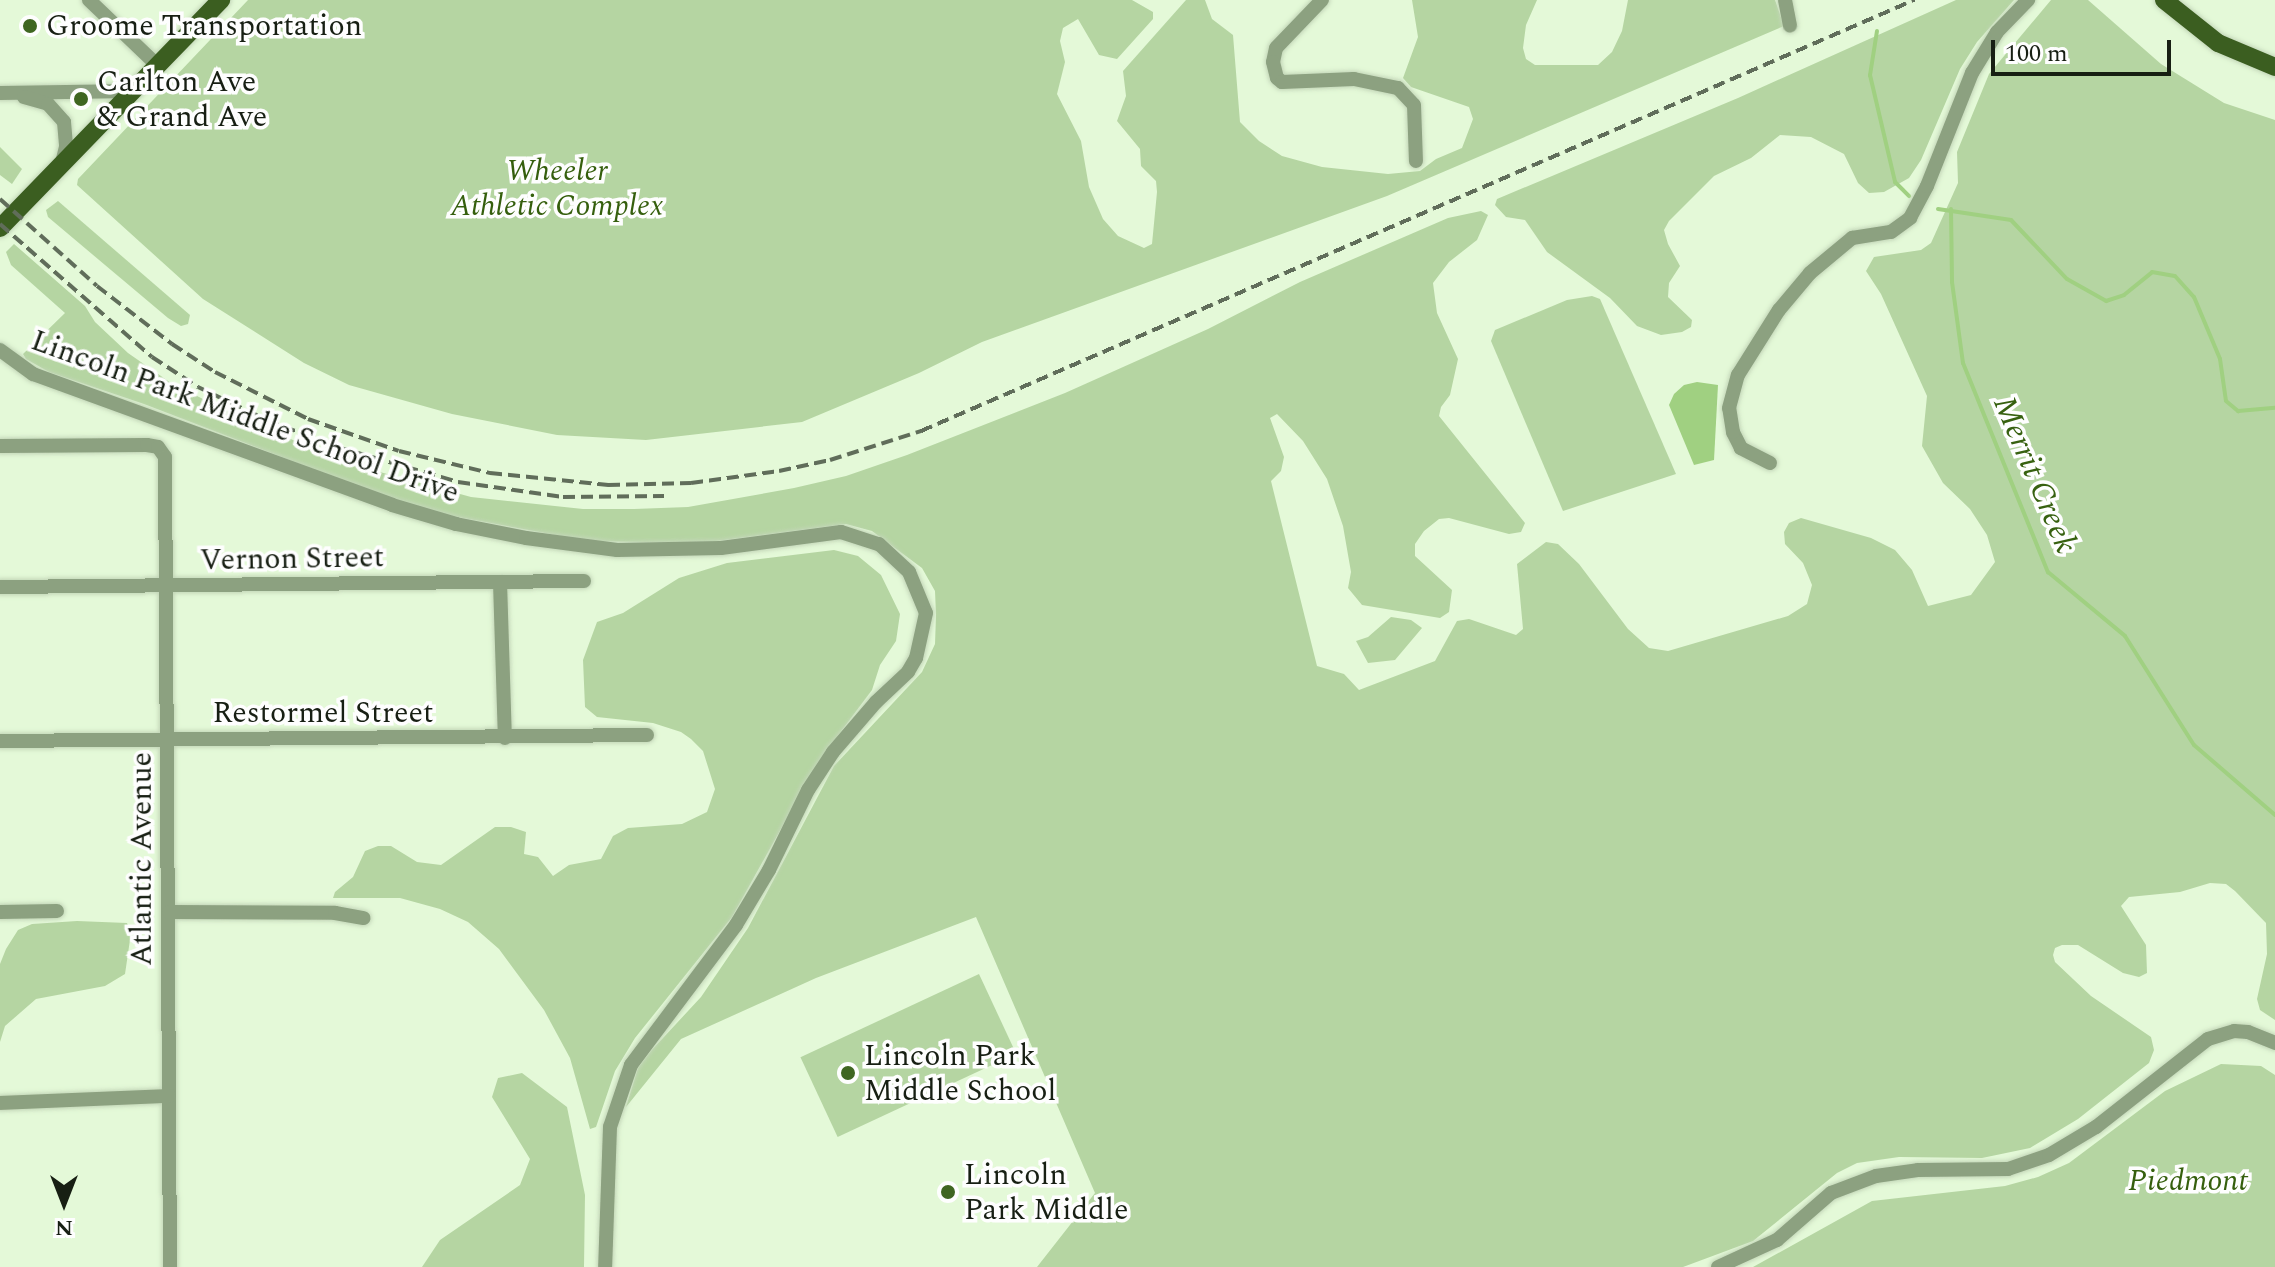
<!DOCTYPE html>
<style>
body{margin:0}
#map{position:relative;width:2275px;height:1267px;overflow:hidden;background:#e4f9d8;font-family:Spectral,serif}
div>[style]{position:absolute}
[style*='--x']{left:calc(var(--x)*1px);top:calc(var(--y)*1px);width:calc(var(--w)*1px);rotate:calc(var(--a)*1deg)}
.green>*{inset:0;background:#b5d5a2;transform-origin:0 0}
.water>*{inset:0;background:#a0d081}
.stream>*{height:4px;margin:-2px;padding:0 2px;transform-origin:2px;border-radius:2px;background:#a0d081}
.roads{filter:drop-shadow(0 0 2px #c3d6b8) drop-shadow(0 0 2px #c3d6b8)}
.minor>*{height:14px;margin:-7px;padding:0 7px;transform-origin:7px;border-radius:7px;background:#8ca180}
.major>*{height:18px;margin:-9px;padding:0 9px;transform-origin:9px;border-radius:9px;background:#3b5e20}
.rail>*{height:4px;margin-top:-2px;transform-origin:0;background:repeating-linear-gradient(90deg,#606d5a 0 12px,transparent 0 18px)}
.dots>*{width:22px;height:22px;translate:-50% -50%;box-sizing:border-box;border:4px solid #fefefe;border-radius:50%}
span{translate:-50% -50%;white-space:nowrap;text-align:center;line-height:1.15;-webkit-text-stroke:7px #fefefe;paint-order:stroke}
.poi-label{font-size:30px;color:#171f13}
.left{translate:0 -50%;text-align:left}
.park-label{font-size:30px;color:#355f0d;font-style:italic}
.street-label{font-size:30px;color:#171f13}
.water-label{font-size:32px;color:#376110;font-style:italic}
.north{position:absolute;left:24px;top:1163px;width:80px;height:80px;-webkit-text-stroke:6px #fefefe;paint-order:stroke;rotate:180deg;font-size:22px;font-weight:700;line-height:32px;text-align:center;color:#171f13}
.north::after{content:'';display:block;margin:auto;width:28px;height:36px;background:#171f13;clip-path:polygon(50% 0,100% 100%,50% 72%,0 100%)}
.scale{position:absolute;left:1991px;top:40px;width:180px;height:36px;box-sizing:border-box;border:4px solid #171f13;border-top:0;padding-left:10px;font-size:24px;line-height:28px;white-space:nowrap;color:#171f13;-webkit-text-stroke:6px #fefefe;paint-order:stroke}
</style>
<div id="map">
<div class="green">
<i style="clip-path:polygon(248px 0,1132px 0,1153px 12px,1153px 19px,1117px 59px,1099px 55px,1078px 19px,1063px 28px,1060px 41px,1065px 62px,1057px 94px,1081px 141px,1089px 187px,1103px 219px,1118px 236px,1144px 248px,1152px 244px,1157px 192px,1156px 181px,1141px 166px,1140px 149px,1117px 121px,1126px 96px,1123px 71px,1186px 0,1205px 0,1212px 19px,1233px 35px,1240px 122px,1259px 141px,1282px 156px,1322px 167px,1388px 174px,1420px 171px,1436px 159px,1462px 148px,1473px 119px,1469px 107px,1411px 87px,1403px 78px,1418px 37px,1412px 0,1537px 0,1526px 25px,1523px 48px,1526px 59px,1535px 65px,1598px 65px,1612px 52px,1622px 31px,1628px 0,1775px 0,1784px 26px,1387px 196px,982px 342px,919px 373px,802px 422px,646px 440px,557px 435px,452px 414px,349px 385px,304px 363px,203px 299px,77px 185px,78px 179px)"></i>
<i style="clip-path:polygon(1956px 0,2014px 0,1977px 42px,1960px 69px,1921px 160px,1909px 178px,1884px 192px,1869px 193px,1858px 183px,1844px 154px,1811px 137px,1780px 135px,1751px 158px,1714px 176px,1669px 221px,1664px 230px,1668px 244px,1680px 266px,1669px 283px,1668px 297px,1692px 320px,1691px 327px,1682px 332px,1661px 335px,1637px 326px,1610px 298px,1547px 252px,1525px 220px,1506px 217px,1495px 205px,1497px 199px,1738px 98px)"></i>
<i style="clip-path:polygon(2051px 0,2088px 0,2161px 64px,2224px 103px,2275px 120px,2275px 1020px,2260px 1010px,2257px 999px,2267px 954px,2266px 923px,2235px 891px,2226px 884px,2210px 883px,2180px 892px,2129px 897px,2121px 906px,2146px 945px,2147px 973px,2139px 977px,2123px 973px,2078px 945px,2062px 945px,2055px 948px,2053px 955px,2055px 962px,2091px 996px,2151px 1037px,2154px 1050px,2149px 1063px,2078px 1119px,2030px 1148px,1982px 1158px,1899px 1157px,1857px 1163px,1837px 1173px,1753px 1241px,1683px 1267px,1037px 1267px,1095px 1193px,976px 917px,816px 978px,681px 1039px,626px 1107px,638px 1068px,650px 1052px,701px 997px,748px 928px,834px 766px,922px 672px,935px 644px,936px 615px,935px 591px,922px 568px,872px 531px,846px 524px,701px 543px,589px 541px,436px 513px,357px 486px,144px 404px,49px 372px,26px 359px,23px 354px,65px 313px,11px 265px,6px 252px,14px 244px,85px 306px,95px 322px,128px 353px,171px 383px,259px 427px,369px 469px,471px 497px,583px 509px,634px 509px,688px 507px,794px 488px,846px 476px,907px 455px,1065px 393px,1208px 329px,1300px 282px,1448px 218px,1481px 211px,1488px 215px,1477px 240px,1449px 262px,1433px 283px,1437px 313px,1458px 359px,1450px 395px,1441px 407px,1439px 416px,1525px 523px,1521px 532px,1509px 534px,1449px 518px,1439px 519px,1424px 531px,1415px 544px,1415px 556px,1452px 590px,1449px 612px,1440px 618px,1362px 605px,1348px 588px,1351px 572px,1343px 526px,1327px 479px,1303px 441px,1277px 414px,1270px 418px,1284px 457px,1281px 471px,1271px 481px,1317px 666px,1344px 674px,1359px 690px,1435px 661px,1457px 621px,1469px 619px,1516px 635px,1523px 629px,1517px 564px,1546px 542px,1558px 544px,1579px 564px,1628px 629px,1649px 648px,1668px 651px,1788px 616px,1807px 604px,1812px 585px,1803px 563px,1785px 544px,1784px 532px,1789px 523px,1801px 518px,1871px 538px,1895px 550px,1912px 570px,1928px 606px,1971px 595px,1995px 562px,1987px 535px,1970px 509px,1943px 483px,1922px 446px,1927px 396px,1881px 294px,1866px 271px,1874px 257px,1921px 250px,1931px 243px,1958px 183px,1957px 152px,1989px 74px)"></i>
<i style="clip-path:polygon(0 147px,22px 169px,12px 184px,0 175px)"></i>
<i style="clip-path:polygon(58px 201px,190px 315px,188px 324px,181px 326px,168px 318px,48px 217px,46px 210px)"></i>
<i style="clip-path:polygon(1592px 296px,1600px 299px,1676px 474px,1563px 511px,1491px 341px,1495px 330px,1567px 300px)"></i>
<i style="clip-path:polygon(834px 550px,858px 556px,881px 575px,900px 614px,896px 641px,880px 665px,872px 690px,818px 762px,732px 917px,635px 1038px,615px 1071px,596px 1127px,590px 1129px,570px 1058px,544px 1010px,499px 949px,468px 922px,440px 909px,400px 898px,333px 898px,335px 892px,353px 877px,365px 851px,378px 846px,391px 846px,417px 862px,441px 865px,495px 827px,511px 827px,526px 832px,524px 854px,538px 857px,553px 876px,569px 865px,601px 859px,613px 836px,628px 828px,682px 824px,707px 812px,715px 789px,703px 751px,691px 739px,681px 732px,653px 723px,597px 717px,585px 707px,583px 660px,597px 622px,623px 613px,679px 578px,727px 563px)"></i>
<i style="clip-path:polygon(1391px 617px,1411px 620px,1422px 628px,1395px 660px,1368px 663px,1356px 641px,1368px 637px)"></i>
<i style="clip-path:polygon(77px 921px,127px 923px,131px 933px,125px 974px,105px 986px,36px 999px,5px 1026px,0 1042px,0 964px,6px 949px,18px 930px,32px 924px)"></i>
<i style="left:979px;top:974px;width:88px;height:197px;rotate:65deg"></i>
<i style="clip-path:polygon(2221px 1064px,2261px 1066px,2275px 1075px,2275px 1267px,1753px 1267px,1872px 1201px,2005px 1186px,2038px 1177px,2069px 1163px,2165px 1091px)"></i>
<i style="clip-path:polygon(522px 1073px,567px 1107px,585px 1195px,584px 1267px,422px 1267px,440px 1240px,520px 1185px,530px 1159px,492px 1097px,498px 1078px)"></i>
</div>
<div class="water">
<i style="clip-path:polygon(1697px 382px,1718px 385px,1714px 460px,1694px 465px,1669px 405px,1674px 394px,1684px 385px)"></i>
</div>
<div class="stream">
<i style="--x:1877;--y:31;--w:45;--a:99"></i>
<i style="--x:1870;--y:75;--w:110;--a:76.8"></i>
<i style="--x:1895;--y:182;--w:20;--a:45"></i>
<i style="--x:1938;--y:209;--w:74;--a:8.6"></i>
<i style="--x:2011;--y:220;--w:81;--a:46.5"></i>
<i style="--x:2067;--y:279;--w:45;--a:29.4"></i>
<i style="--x:2106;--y:301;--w:19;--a:-18"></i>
<i style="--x:2124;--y:295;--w:36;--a:-39"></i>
<i style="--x:2152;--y:272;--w:23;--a:10"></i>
<i style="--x:2175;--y:276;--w:28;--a:48"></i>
<i style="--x:2194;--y:297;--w:67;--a:67.2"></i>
<i style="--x:2220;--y:359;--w:42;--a:81.9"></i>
<i style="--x:2226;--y:401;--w:16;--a:40"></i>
<i style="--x:2238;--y:411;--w:37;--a:-5"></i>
<i style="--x:1951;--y:209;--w:73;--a:89.2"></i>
<i style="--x:1952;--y:282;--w:82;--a:82.3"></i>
<i style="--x:1963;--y:363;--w:226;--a:67.9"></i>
<i style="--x:2048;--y:572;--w:100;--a:39.7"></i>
<i style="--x:2125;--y:636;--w:129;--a:57.7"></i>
<i style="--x:2194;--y:745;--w:107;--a:40.8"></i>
</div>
<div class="roads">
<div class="minor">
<i style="--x:89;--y:0;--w:94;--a:43.7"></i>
<i style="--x:1322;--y:0;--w:66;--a:133.8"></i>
<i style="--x:1276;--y:48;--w:14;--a:102"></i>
<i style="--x:1273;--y:62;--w:16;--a:76"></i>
<i style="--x:1277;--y:78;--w:6;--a:39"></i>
<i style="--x:1282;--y:82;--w:72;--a:-2.4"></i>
<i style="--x:1354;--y:79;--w:45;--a:11.6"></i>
<i style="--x:1398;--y:88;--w:23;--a:47"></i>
<i style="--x:1414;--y:105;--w:56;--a:88"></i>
<i style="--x:1785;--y:0;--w:26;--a:79"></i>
<i style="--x:0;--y:93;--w:132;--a:-0.9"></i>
<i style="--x:24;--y:97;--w:25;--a:16"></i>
<i style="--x:48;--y:104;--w:24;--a:48"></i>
<i style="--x:64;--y:122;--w:25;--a:85"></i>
<i style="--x:66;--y:147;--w:16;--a:104"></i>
<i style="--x:0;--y:350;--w:41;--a:36"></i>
<i style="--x:33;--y:374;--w:382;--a:20"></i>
<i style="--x:392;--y:505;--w:67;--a:16.5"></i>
<i style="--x:456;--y:524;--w:71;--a:11.3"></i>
<i style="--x:526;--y:538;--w:92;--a:7.5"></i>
<i style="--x:617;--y:550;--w:104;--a:-1.1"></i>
<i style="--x:721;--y:548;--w:121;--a:-7.6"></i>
<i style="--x:841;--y:532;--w:40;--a:18"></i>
<i style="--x:879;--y:544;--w:41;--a:43"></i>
<i style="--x:909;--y:572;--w:44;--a:67.5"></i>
<i style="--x:926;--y:613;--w:46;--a:102.5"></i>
<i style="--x:916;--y:658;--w:16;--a:120"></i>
<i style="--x:908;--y:672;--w:44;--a:136.8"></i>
<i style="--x:876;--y:702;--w:66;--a:130.7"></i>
<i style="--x:833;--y:752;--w:45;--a:123.3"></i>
<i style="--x:808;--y:790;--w:89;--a:116"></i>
<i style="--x:769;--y:870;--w:64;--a:121"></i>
<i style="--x:736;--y:925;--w:175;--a:126.9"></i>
<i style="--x:631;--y:1065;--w:65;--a:108.7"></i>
<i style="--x:610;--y:1127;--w:140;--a:92"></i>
<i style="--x:0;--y:446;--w:147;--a:-0.4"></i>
<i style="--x:147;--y:445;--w:11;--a:10"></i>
<i style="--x:158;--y:447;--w:12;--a:55"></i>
<i style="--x:165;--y:457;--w:810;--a:89.65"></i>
<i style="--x:1770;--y:463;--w:33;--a:-153"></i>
<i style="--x:1741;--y:448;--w:18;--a:-117"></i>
<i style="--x:1733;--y:432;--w:24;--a:-99"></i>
<i style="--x:1729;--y:408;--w:34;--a:-75"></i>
<i style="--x:1738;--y:375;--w:77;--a:-57.8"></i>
<i style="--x:1779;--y:310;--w:48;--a:-50"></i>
<i style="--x:1810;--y:273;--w:55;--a:-39.8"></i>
<i style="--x:1852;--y:238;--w:39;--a:-9"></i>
<i style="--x:1891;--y:232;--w:24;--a:-36"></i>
<i style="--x:1910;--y:218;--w:36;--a:-62"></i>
<i style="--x:1927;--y:186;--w:122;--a:-68.3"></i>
<i style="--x:1972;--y:73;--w:48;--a:-58.6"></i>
<i style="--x:1997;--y:32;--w:45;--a:-45.9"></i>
<i style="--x:500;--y:582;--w:156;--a:88.2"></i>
<i style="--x:0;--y:587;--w:584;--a:-0.59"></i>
<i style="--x:0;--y:741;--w:647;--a:-0.53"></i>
<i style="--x:0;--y:912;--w:57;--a:-1"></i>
<i style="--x:169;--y:912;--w:166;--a:0.3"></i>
<i style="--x:335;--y:913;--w:29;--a:10"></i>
<i style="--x:0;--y:1103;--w:169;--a:-2.4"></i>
<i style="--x:1718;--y:1267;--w:65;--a:-24.6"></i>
<i style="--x:1777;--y:1240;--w:72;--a:-41"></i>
<i style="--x:1831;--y:1193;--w:48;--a:-20.7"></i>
<i style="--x:1876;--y:1176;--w:42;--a:-8.1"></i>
<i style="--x:1918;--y:1170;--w:90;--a:-0.6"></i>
<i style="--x:2008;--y:1169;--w:43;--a:-18.9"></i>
<i style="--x:2049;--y:1155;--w:55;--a:-30.8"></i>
<i style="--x:2096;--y:1127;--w:142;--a:-38.2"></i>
<i style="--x:2208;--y:1039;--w:27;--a:-17"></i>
<i style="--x:2234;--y:1031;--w:14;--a:4"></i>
<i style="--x:2248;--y:1032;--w:29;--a:22"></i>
</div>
<div class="major">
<i style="--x:2164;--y:0;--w:69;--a:38.5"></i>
<i style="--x:2218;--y:43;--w:62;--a:22.8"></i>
<i style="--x:0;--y:228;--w:318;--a:-45.9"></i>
</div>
</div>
<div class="rail">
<i style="--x:0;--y:199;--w:130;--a:41.9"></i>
<i style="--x:97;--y:286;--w:95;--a:37.7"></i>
<i style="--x:172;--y:344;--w:51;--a:33.1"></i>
<i style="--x:215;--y:372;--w:104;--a:26.8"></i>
<i style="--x:308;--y:419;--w:96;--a:19.4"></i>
<i style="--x:399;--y:451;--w:94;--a:13.6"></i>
<i style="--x:490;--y:473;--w:119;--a:5.8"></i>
<i style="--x:608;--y:485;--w:83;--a:-1.4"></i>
<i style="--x:691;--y:483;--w:89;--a:-7.8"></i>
<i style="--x:779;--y:471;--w:52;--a:-12.2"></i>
<i style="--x:830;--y:460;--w:96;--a:-17.7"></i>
<i style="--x:921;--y:431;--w:1083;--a:-23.46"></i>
<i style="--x:0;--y:224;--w:202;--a:41.2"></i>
<i style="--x:152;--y:357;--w:55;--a:33.1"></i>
<i style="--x:198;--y:387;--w:76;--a:25.6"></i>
<i style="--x:267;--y:420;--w:75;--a:21.1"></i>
<i style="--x:337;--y:447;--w:126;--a:16.1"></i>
<i style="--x:458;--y:482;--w:106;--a:8.1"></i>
<i style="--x:563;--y:497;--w:101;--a:-0.6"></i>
</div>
<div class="dots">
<i style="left:30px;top:26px;background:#3f6621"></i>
<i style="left:81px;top:99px;background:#3f6621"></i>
<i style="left:848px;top:1073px;background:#3f6621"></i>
<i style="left:948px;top:1192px;background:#3f6621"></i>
</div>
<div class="poi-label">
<span class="left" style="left:46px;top:26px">Groome Transportation</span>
<span class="left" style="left:97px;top:99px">Carlton Ave<br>&amp; Grand Ave</span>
<span class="left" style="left:864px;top:1073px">Lincoln Park<br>Middle School</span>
<span class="left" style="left:964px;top:1192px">Lincoln<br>Park Middle</span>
</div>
<div class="park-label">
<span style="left:557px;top:188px">Wheeler<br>Athletic Complex</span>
<span style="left:2188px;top:1181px">Piedmont</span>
</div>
<div class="street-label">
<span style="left:245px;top:417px;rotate:20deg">Lincoln Park Middle School Drive</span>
<span style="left:292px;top:559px;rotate:-1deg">Vernon Street</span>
<span style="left:323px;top:713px">Restormel Street</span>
<span style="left:142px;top:859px;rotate:-90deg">Atlantic Avenue</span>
</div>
<div class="water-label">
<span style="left:2034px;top:475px;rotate:67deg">Merrit Creek</span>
</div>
<div class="north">N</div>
<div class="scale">100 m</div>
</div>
